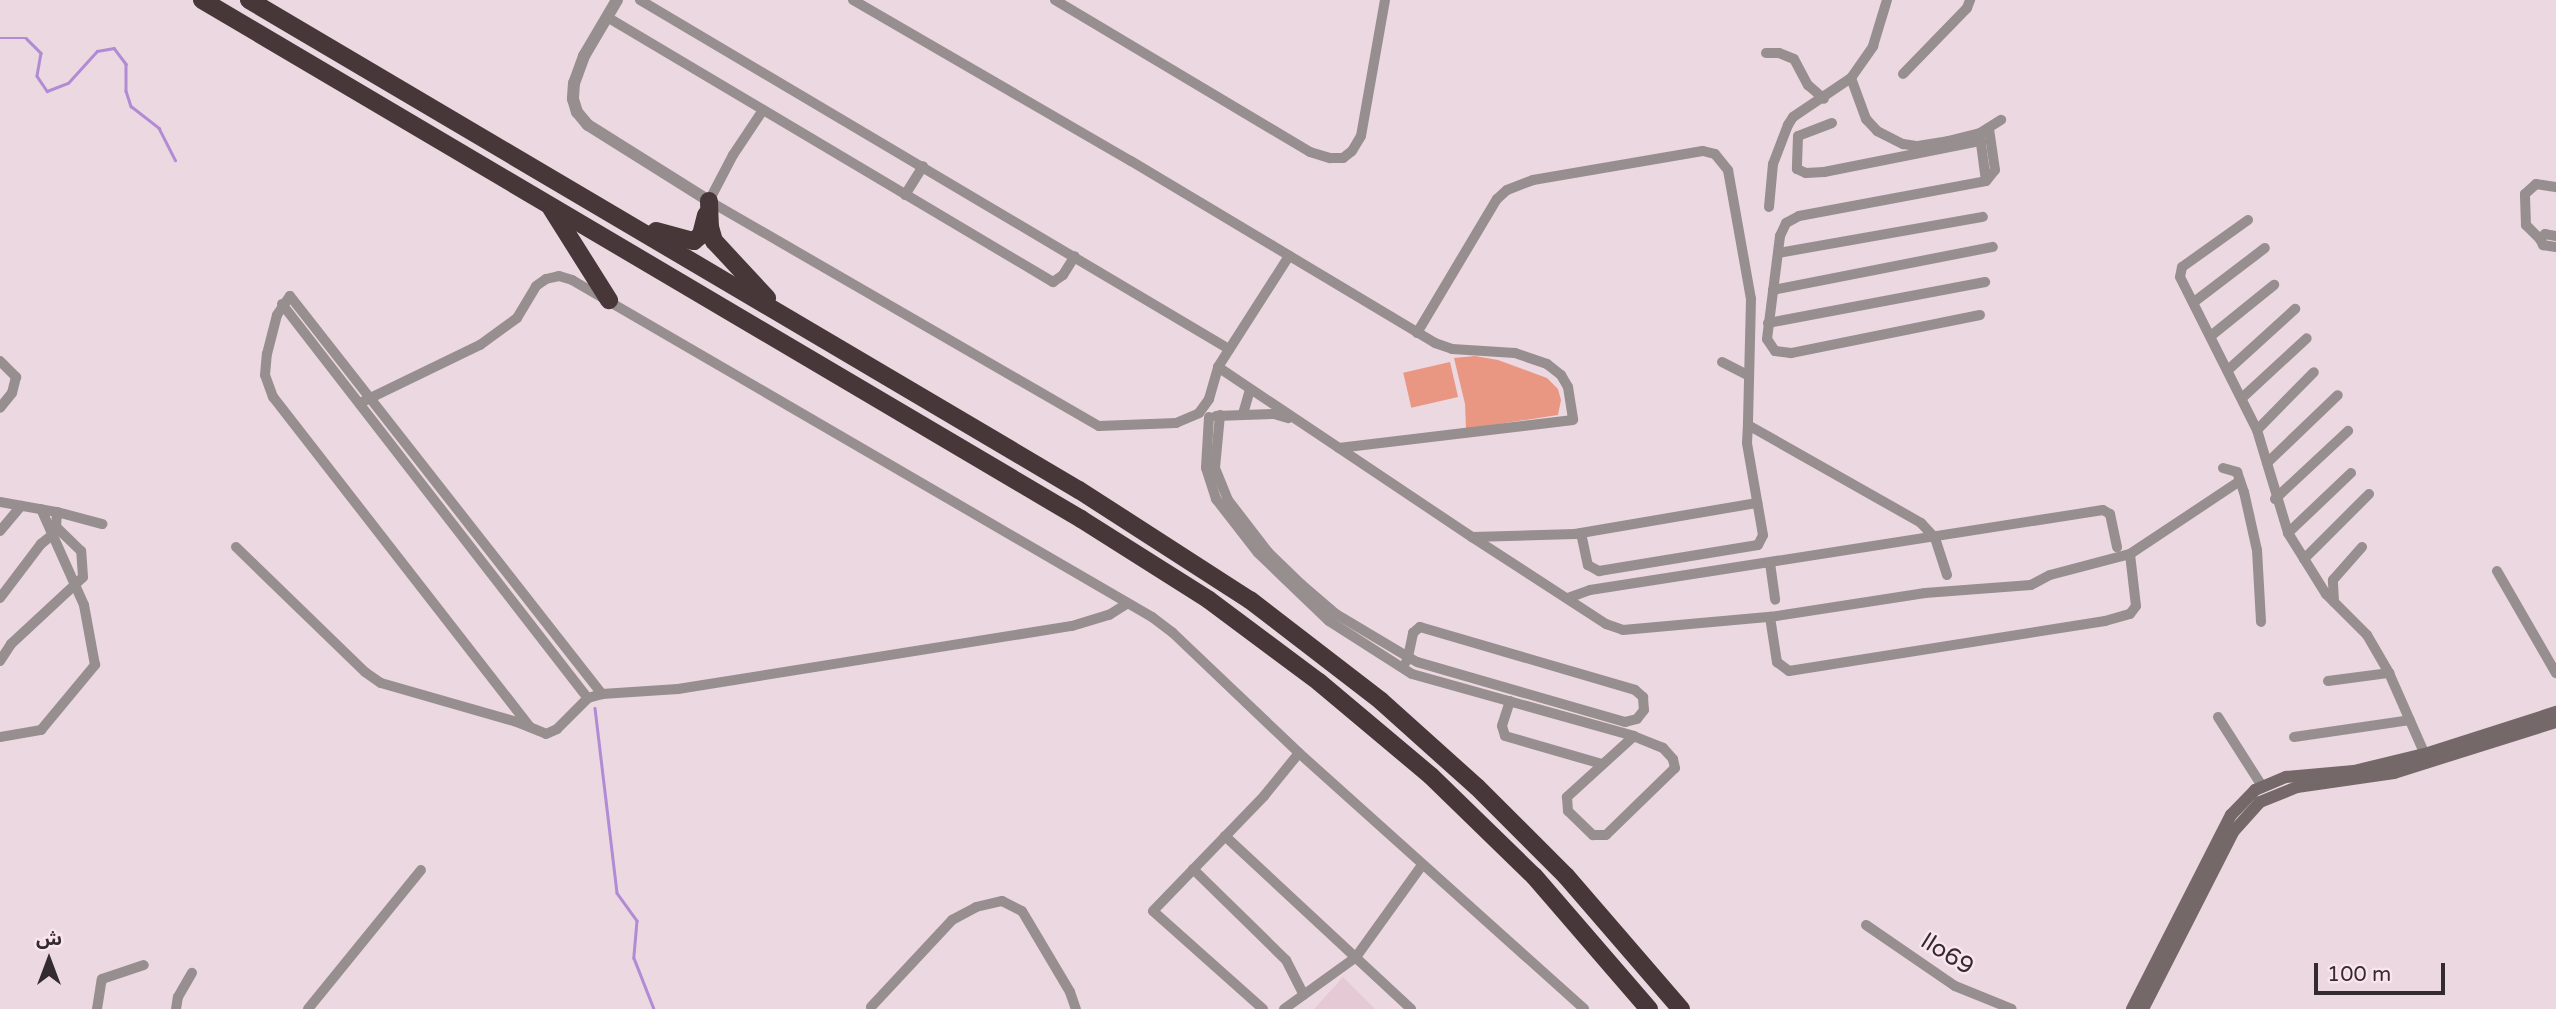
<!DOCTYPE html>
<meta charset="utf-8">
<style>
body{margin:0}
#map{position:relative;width:2556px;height:1009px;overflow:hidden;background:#ecd8e0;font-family:"Varela Round","Noto Sans Arabic",sans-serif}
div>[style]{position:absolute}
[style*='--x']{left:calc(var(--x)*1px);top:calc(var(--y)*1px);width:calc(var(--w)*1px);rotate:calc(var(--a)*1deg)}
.built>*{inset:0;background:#e5c9d4}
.green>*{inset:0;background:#e99783;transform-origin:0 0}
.stream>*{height:2.5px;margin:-1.25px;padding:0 1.25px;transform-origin:1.25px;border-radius:1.25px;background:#b18bd3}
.minor>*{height:10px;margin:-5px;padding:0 5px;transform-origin:5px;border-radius:5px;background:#978e8f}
.tertiary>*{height:12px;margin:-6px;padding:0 6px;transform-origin:6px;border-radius:6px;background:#978e8f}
.secondary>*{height:12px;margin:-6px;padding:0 6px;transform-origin:6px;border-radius:6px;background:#756869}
.motorway>*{height:18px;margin:-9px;padding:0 9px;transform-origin:9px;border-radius:9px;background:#483738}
span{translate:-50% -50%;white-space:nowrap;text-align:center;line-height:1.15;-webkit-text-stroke:5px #fae5ed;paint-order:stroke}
.street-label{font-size:24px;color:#332b2f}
.north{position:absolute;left:14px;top:925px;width:70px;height:70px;-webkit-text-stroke:5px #fae5ed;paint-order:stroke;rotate:0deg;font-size:19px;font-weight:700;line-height:28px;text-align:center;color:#332b2f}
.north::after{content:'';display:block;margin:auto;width:24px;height:32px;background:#332b2f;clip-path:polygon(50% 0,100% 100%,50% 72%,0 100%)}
.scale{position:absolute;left:2314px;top:963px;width:131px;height:32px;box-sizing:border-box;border:4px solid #332b2f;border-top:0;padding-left:9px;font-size:21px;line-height:24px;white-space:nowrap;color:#332b2f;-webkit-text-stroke:5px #fae5ed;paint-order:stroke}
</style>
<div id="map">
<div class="built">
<i style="clip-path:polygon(1343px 977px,1375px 1009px,1314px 1009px)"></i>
</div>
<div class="green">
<i style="clip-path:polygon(1475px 356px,1498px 360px,1547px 378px,1558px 389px,1561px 400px,1558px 415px,1466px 429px,1465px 404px,1454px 358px)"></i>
<i style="left:1450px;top:362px;width:36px;height:48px;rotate:77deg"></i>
</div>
<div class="stream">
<i style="--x:0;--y:38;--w:26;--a:0"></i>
<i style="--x:26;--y:38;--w:21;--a:45"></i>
<i style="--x:41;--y:53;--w:23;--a:100"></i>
<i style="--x:37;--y:76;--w:18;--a:56"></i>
<i style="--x:47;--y:91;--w:22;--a:-21"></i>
<i style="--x:68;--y:83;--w:43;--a:-47.8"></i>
<i style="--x:97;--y:51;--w:17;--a:-10"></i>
<i style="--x:114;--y:48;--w:20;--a:53"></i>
<i style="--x:126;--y:64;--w:27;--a:90"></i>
<i style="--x:126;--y:91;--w:16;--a:72"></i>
<i style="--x:131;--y:106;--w:36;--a:38"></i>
<i style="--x:159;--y:128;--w:36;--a:63"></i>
<i style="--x:595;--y:708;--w:186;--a:83.2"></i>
<i style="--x:617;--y:893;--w:34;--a:54"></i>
<i style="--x:637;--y:921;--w:37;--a:95"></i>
<i style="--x:634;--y:958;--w:55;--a:68.6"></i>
</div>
<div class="minor">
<i style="--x:640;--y:0;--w:685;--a:30.65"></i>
<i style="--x:853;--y:0;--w:321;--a:30.1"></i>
<i style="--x:1131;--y:161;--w:354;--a:30.9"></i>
<i style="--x:1435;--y:343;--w:18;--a:19"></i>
<i style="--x:1452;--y:349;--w:63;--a:3.6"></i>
<i style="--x:1515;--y:353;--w:34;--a:19"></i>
<i style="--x:1547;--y:364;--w:18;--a:38"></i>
<i style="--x:1561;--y:375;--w:14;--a:60"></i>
<i style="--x:1568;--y:387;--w:33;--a:81"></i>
<i style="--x:1573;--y:420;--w:236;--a:173.2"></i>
<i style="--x:1055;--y:0;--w:297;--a:30.8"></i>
<i style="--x:1310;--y:152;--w:21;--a:17"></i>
<i style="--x:1330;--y:158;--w:13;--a:0"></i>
<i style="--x:1343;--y:158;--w:11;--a:-38"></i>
<i style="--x:1352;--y:151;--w:17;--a:-59"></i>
<i style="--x:1361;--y:136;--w:138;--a:-80"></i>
<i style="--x:607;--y:17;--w:519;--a:30.72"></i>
<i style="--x:1053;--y:282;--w:12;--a:-35"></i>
<i style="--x:1063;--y:275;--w:22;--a:-58"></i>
<i style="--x:1766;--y:53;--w:13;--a:0"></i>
<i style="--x:1779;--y:53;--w:16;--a:22"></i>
<i style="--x:1794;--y:59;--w:30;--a:62"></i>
<i style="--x:1808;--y:85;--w:21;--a:41"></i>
<i style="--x:1903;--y:74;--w:92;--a:-45.9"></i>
<i style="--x:1967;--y:8;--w:9;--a:-69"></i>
<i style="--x:1851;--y:78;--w:44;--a:69.9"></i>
<i style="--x:1866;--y:119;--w:16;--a:47"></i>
<i style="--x:1877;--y:131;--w:29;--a:27"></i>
<i style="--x:1903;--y:144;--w:15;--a:8"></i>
<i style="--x:1918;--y:146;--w:30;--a:-9"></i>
<i style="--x:1948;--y:141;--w:33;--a:-14"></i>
<i style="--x:1980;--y:133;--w:25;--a:-32"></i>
<i style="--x:763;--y:110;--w:54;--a:123.7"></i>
<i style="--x:733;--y:155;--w:52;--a:117.6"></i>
<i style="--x:709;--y:201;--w:450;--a:30"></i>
<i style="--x:1099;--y:426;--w:77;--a:-2.2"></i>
<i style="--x:1176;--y:423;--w:25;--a:-23"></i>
<i style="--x:1199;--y:413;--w:17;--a:-54"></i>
<i style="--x:1209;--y:399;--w:33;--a:-74"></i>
<i style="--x:1218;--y:367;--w:132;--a:-57.4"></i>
<i style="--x:1832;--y:123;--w:36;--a:159"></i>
<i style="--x:1798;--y:136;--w:33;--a:92"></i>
<i style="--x:1797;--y:169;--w:10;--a:24"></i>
<i style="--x:1806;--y:173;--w:18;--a:-3"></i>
<i style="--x:1824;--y:172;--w:160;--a:-11.2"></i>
<i style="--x:1980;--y:136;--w:45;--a:82.4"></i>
<i style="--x:905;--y:195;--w:34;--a:-58"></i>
<i style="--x:1769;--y:207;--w:43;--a:-84.7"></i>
<i style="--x:1773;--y:164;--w:42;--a:-69"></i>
<i style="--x:1788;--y:125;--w:9;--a:-58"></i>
<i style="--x:1793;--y:117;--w:70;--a:-33.9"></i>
<i style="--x:1851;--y:78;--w:39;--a:-55"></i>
<i style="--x:1873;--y:46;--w:48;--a:-73.1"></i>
<i style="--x:2248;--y:220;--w:81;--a:144.5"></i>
<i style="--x:2182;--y:267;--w:10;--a:101"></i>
<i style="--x:2180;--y:277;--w:171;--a:63.3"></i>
<i style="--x:2257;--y:430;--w:108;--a:73.2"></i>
<i style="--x:2288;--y:533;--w:72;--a:58.1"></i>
<i style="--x:2326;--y:594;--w:58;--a:45"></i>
<i style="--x:2367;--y:635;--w:44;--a:59.9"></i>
<i style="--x:2389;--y:673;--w:94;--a:66.2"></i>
<i style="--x:2556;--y:236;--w:11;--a:-170"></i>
<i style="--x:2545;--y:234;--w:7;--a:135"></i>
<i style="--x:2540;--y:239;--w:7;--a:63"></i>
<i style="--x:2543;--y:245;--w:13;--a:9"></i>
<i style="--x:2540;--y:239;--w:20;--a:-135"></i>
<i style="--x:2526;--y:225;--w:31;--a:-92"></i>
<i style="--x:2525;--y:194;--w:15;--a:-42"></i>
<i style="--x:2536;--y:184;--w:20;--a:9"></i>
<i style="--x:1778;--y:253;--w:208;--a:-10"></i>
<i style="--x:1773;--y:290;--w:224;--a:-11.1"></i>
<i style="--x:2194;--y:302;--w:89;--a:-37.3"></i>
<i style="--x:282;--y:304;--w:499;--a:52.2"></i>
<i style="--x:1980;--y:315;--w:193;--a:168.6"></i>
<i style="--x:1791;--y:353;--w:16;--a:-173"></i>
<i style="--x:1775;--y:351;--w:14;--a:-124"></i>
<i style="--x:1767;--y:339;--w:104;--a:-82.8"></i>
<i style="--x:1780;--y:236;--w:14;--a:-65"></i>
<i style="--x:1786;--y:223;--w:15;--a:-28"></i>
<i style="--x:1799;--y:216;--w:190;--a:-10.6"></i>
<i style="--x:1986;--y:181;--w:14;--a:-51"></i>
<i style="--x:1995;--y:170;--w:41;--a:-98.3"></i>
<i style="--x:1768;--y:323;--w:221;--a:-10.7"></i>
<i style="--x:1417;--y:333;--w:156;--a:-59.2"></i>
<i style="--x:1497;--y:199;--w:13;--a:-42"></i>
<i style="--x:1507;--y:190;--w:28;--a:-21"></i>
<i style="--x:1533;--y:180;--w:172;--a:-9.7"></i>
<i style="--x:1703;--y:151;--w:12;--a:14"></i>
<i style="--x:1715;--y:154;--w:21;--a:51"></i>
<i style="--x:1728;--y:170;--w:131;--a:79.9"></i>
<i style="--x:1751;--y:299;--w:126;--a:91.4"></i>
<i style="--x:1748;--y:425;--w:199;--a:29.5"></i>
<i style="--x:1921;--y:523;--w:21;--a:47"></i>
<i style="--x:1935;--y:538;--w:39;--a:72"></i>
<i style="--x:2212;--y:335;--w:80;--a:-38.9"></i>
<i style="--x:0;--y:361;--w:23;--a:45"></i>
<i style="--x:16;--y:377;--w:16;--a:104"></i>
<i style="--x:12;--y:393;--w:19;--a:129"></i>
<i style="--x:1722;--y:362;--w:28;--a:27"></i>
<i style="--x:1218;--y:367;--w:306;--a:33.8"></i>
<i style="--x:1472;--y:537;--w:160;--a:33"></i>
<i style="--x:1606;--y:624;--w:18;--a:19"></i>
<i style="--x:1623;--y:630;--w:148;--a:-5.1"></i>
<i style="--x:1770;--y:617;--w:157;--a:-8.8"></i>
<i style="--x:1925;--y:593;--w:106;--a:-4.3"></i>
<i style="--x:2031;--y:585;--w:21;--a:-28"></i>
<i style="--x:2050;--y:575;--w:83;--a:-14.7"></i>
<i style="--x:2130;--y:554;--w:132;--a:-33.6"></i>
<i style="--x:2228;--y:370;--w:91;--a:-42.3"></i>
<i style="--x:2242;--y:398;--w:88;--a:-42.7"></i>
<i style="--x:360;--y:403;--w:133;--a:-25.8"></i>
<i style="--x:480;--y:345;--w:46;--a:-36.1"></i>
<i style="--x:517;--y:318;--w:37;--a:-59"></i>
<i style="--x:536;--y:286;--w:12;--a:-35"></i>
<i style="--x:546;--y:279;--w:13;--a:-13"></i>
<i style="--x:559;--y:276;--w:14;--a:17"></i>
<i style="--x:572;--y:280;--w:671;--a:30.16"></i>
<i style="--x:1152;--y:617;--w:26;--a:37"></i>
<i style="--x:1173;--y:633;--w:174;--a:43.6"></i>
<i style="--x:1299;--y:753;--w:383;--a:41.9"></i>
<i style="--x:1243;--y:414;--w:25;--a:-74"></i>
<i style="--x:1220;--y:415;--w:53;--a:95.4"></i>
<i style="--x:1215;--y:468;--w:35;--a:68"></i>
<i style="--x:1228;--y:500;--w:66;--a:52.4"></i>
<i style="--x:1268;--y:552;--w:46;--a:44.1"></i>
<i style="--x:1301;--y:584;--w:46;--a:40.6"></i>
<i style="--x:1336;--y:614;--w:84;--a:30.8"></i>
<i style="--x:1408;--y:657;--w:5;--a:112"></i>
<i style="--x:1216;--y:416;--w:58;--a:-2"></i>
<i style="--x:1274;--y:414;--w:15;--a:16"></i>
<i style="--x:1209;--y:417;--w:51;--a:93.4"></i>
<i style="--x:1206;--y:468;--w:33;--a:72"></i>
<i style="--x:1216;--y:499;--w:68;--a:52.1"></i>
<i style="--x:1258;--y:553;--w:98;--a:43.8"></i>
<i style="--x:1329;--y:621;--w:98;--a:32.6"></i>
<i style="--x:1412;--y:674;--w:230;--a:15.6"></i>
<i style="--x:1634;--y:736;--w:91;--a:137.7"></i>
<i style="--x:1567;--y:797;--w:14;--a:86"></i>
<i style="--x:1568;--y:811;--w:35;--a:44"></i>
<i style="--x:1593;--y:835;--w:13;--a:0"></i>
<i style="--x:1606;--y:835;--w:96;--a:-44.2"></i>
<i style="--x:1675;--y:768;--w:9;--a:-103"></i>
<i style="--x:1673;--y:759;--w:15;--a:-132"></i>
<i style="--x:1663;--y:748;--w:31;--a:-158"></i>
<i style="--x:2257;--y:430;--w:81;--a:-45.5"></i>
<i style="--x:2267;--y:463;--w:98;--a:-43.8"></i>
<i style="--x:2223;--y:468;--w:15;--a:16"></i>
<i style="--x:2237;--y:472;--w:21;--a:71"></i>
<i style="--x:2244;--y:492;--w:59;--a:77.4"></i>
<i style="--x:2257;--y:550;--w:72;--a:86.8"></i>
<i style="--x:2275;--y:499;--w:100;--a:-43"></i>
<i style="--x:0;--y:502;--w:58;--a:10"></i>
<i style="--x:57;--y:512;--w:47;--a:14.9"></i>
<i style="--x:0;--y:531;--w:33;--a:-50"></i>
<i style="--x:1581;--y:533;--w:33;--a:78"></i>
<i style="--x:1588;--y:565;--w:13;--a:29"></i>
<i style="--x:1599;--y:571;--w:161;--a:-9.3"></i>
<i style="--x:1758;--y:545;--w:11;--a:-63"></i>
<i style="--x:1763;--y:535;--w:93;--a:-99.9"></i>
<i style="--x:1747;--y:443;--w:18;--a:-87"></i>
<i style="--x:2288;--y:533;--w:87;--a:-43.6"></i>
<i style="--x:1473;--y:537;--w:102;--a:-1.7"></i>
<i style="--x:1575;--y:534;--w:185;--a:-9.7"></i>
<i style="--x:236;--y:547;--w:180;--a:44.1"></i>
<i style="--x:365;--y:672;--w:19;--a:35"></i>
<i style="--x:381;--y:683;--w:141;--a:16"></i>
<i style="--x:517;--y:722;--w:31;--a:22"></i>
<i style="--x:546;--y:734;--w:12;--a:-24"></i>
<i style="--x:557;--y:729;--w:44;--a:-45"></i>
<i style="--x:588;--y:698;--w:15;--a:-16"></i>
<i style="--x:602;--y:694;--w:76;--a:-3.8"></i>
<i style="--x:678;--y:689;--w:399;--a:-9.1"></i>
<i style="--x:1072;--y:626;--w:39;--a:-17"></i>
<i style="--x:1109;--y:615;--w:22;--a:-32"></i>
<i style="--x:2304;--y:559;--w:92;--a:-45"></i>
<i style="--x:1770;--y:563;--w:37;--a:82"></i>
<i style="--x:2497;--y:571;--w:118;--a:60"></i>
<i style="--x:0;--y:598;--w:68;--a:-52.8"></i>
<i style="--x:41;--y:544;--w:14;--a:-39"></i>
<i style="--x:1568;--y:598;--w:23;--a:-20"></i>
<i style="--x:1590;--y:590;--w:519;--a:-8.86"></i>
<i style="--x:2103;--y:510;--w:8;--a:30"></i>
<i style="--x:2110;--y:514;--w:34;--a:78"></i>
<i style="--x:2334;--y:602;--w:22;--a:-93"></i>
<i style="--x:2333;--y:580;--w:44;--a:-48.7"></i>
<i style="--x:1770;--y:617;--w:46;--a:81.2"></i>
<i style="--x:1777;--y:662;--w:15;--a:37"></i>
<i style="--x:1789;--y:671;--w:320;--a:-9"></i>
<i style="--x:2105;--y:621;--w:26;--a:-16"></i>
<i style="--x:2130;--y:614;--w:10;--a:-53"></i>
<i style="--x:2136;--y:606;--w:52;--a:-96.6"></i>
<i style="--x:1420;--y:627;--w:224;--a:16.3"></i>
<i style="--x:1635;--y:690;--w:11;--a:41"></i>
<i style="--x:1643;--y:697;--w:13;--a:86"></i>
<i style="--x:1644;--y:710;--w:11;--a:128"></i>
<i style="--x:1637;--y:719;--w:12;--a:166"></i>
<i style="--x:1625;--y:722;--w:216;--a:-163.9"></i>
<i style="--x:1417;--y:662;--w:10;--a:-151"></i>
<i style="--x:1408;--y:657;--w:25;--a:-78"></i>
<i style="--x:1413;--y:633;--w:9;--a:-41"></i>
<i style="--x:0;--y:661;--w:20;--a:-57"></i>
<i style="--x:11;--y:644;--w:98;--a:-42.9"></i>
<i style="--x:83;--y:577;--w:26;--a:-94"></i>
<i style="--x:81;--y:551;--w:35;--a:-136"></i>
<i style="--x:56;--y:527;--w:15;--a:-86"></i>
<i style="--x:2328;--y:681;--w:62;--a:-7.5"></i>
<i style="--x:1510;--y:701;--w:26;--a:108"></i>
<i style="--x:1502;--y:726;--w:10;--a:73"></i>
<i style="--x:1505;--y:736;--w:101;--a:16.1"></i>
<i style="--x:2218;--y:717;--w:82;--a:57.5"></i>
<i style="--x:530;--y:727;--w:418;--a:-127.9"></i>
<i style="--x:273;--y:397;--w:23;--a:-110"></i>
<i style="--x:265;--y:375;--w:21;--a:-85"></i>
<i style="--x:267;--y:354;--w:40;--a:-75.6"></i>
<i style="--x:277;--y:315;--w:23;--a:-56"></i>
<i style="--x:290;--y:296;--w:506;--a:51.91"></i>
<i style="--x:0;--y:737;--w:42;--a:-9.7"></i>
<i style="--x:41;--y:730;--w:85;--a:-50.3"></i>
<i style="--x:95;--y:665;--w:61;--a:-100.4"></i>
<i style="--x:84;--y:605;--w:105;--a:-114.1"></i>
<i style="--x:2294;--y:737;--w:117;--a:-8.3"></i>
<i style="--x:1225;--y:836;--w:254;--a:42.9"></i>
<i style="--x:1193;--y:869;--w:130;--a:44.4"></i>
<i style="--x:1286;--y:960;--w:39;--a:63"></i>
<i style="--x:1866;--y:925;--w:108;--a:34.4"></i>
<i style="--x:1955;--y:986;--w:61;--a:22"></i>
<i style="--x:871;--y:1007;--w:119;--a:-47"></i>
<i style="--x:952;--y:920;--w:27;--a:-28"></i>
<i style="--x:976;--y:907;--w:27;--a:-13"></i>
<i style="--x:1002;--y:901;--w:22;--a:27"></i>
<i style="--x:1022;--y:911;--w:94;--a:59.3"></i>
<i style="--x:1070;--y:992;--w:18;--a:71"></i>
<i style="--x:97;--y:1009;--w:30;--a:-81"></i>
<i style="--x:102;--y:979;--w:44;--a:-18.4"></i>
<i style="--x:176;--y:1009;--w:12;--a:-81"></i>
<i style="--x:178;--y:997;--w:28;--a:-60"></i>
<i style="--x:308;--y:1009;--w:179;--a:-50.9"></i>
<i style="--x:1263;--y:1009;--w:147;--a:-138.3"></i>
<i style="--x:1153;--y:911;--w:160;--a:-46"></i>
<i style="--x:1264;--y:796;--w:55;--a:-50.9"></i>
<i style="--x:1284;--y:1009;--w:89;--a:-35.8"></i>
<i style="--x:1356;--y:957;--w:113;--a:-54.3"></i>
</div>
<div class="tertiary">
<i style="--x:617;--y:0;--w:65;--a:120.5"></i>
<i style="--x:584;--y:56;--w:29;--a:110"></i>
<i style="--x:574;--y:83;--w:16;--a:94"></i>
<i style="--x:573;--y:99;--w:14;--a:73"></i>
<i style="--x:577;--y:112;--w:17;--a:50"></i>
<i style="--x:588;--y:125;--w:143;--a:32.1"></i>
</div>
<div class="secondary">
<i style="--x:2132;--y:1009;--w:218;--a:-63"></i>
<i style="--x:2231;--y:815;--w:35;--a:-46"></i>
<i style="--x:2255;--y:790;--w:34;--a:-23"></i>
<i style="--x:2286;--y:777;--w:68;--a:-5"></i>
<i style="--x:2354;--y:771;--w:73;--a:-13.5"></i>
<i style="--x:2425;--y:754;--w:138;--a:-17.8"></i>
<i style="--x:2143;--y:1009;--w:199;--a:-63"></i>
<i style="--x:2233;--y:832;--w:40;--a:-48"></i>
<i style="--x:2260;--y:802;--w:40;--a:-22"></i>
<i style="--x:2297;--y:787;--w:98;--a:-8.2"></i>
<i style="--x:2394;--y:773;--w:170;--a:-17.5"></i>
</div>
<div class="motorway">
<i style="--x:202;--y:0;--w:1021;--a:30.56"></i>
<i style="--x:1081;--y:519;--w:151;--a:32.3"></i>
<i style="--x:1209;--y:600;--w:137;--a:36.7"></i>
<i style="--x:1319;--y:682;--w:146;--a:40"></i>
<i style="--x:1431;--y:776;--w:144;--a:44.2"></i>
<i style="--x:1534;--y:876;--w:176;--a:49.2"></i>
<i style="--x:249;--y:0;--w:964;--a:30.56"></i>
<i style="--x:1079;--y:490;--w:203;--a:32.8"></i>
<i style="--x:1250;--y:600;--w:165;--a:37.6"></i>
<i style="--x:1381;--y:701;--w:129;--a:41.9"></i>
<i style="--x:1477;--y:787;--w:126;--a:45"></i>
<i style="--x:1566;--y:876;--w:176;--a:49.2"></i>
<i style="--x:709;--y:201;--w:26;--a:88"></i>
<i style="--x:710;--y:227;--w:15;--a:74"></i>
<i style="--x:714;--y:241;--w:78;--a:47.1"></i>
<i style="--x:551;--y:208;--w:109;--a:57.8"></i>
<i style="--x:656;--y:231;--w:39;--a:15"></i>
<i style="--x:694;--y:241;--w:9;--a:-41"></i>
<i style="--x:701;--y:235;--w:21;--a:-76"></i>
</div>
<div class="street-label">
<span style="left:1947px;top:954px;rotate:32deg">Ilo69</span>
</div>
<div class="north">ش</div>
<div class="scale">100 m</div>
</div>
